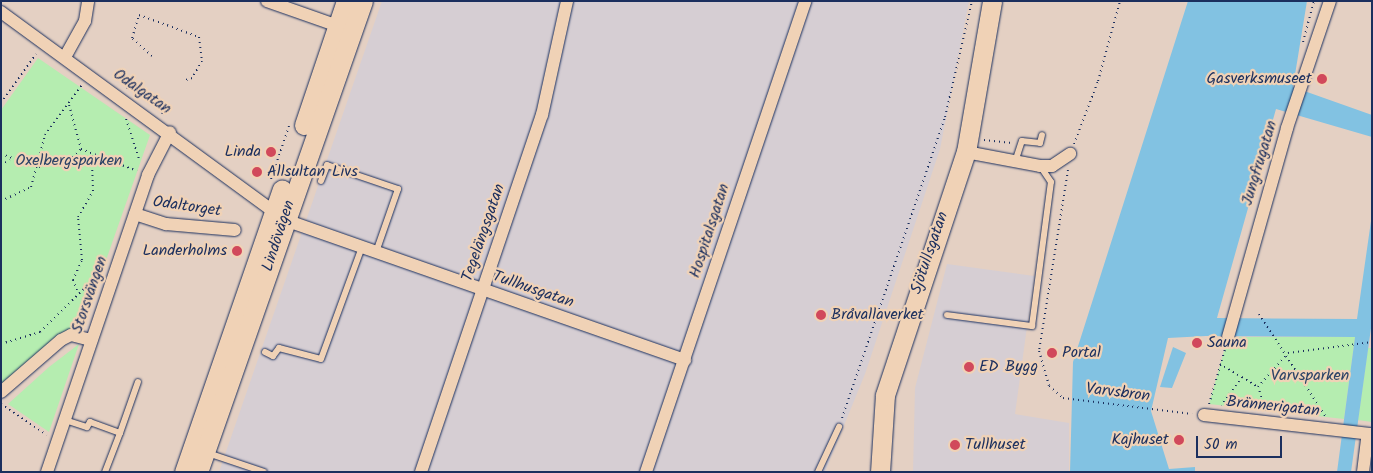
<!DOCTYPE html>
<meta charset="utf-8">
<style>
body{margin:0}
#map{position:relative;width:1373px;height:473px;overflow:hidden;background:#e4d0c3;font-family:Kalam,sans-serif}
div>[style]{position:absolute}
[style*='--x']{left:calc(var(--x)*1px);top:calc(var(--y)*1px);width:calc(var(--w)*1px);rotate:calc(var(--a)*1deg)}
.built>*{inset:0;background:#d6ced3}
.green>*{inset:0;background:#b5edb0}
.water>*{inset:0;background:#82c2e2}
.path>*{height:2px;margin-top:-1px;transform-origin:0;background:repeating-linear-gradient(90deg,#1b2f5e 0 1px,transparent 0 5px)}
.roads{filter:drop-shadow(0 0 1px #1b2f5e) drop-shadow(0 0 1px #1b2f5e)}
.lane>*{height:6px;margin:-3px;padding:0 3px;transform-origin:3px;border-radius:3px;background:#f0d2b6}
.street>*{height:12px;margin:-6px;padding:0 6px;transform-origin:6px;border-radius:6px;background:#f0d2b6}
.secondary>*{height:19px;margin:-9.5px;padding:0 9.5px;transform-origin:9.5px;border-radius:9.5px;background:#f0d2b6}
.dots>*{width:14px;height:14px;translate:-50% -50%;box-sizing:border-box;border:2px solid #f0d2b6;border-radius:50%}
span{translate:-50% -50%;white-space:nowrap;text-align:center;line-height:1.15;-webkit-text-stroke:4.5px #f0d2b6;paint-order:stroke}
.poi-label{font-size:16px;color:#1b2f5e}
.right{translate:-100% -50%;text-align:right}
.left{translate:0 -50%;text-align:left}
.street-label{font-size:16px;color:#1b2f5e}
.park-label{font-size:16px;color:#2a4266}
.frame{position:absolute;inset:0;border:2px solid #1b2f5e;pointer-events:none}
.scale{position:absolute;left:1196px;top:436px;width:86px;height:22px;box-sizing:border-box;border:2px solid #1b2f5e;border-top:0;padding-left:6px;font-size:15px;line-height:18px;white-space:nowrap;color:#1b2f5e;-webkit-text-stroke:4px #f0d2b6;paint-order:stroke}
</style>
<div id="map">
<div class="built">
<i style="clip-path:polygon(382px 1px,969px 1px,940px 149px,865px 374px,825px 472px,219px 472px)"></i>
<i style="clip-path:polygon(947px 264px,1034px 276px,1015px 414px,1069px 423px,1069px 472px,913px 472px,915px 388px)"></i>
</div>
<div class="green">
<i style="clip-path:polygon(38px 58px,150px 135px,85px 320px,1px 391px,1px 110px)"></i>
<i style="clip-path:polygon(1228px 337px,1355px 337px,1344px 419px,1209px 404px)"></i>
<i style="clip-path:polygon(79px 344px,49px 432px,8px 404px,49px 367px)"></i>
<i style="clip-path:polygon(1368px 348px,1372px 348px,1372px 422px,1358px 420px)"></i>
</div>
<div class="water">
<i style="clip-path:polygon(1188px 1px,1307px 1px,1293px 87px,1372px 115px,1372px 137px,1276px 109px,1217px 318px,1357px 319px,1372px 214px,1372px 321px,1351px 472px,1337px 472px,1355px 337px,1206px 336px,1168px 338px,1151px 411px,1169px 469px,1195px 467px,1195px 472px,1070px 472px,1073px 362px)"></i>
<i style="clip-path:polygon(1173px 347px,1186px 353px,1172px 388px,1160px 387px)"></i>
</div>
<div class="path">
<i style="--x:1303;--y:42;--w:42;--a:-75"></i>
<i style="--x:152;--y:56;--w:27;--a:-138"></i>
<i style="--x:132;--y:38;--w:24;--a:-73"></i>
<i style="--x:139;--y:15;--w:64;--a:20.1"></i>
<i style="--x:199;--y:37;--w:24;--a:83"></i>
<i style="--x:202;--y:61;--w:20;--a:120"></i>
<i style="--x:192;--y:78;--w:9;--a:162"></i>
<i style="--x:127;--y:89;--w:13;--a:-51"></i>
<i style="--x:1;--y:103;--w:60;--a:-54.5"></i>
<i style="--x:69;--y:105;--w:46;--a:74.7"></i>
<i style="--x:162;--y:114;--w:12;--a:-55"></i>
<i style="--x:126;--y:119;--w:45;--a:72"></i>
<i style="--x:984;--y:140;--w:28;--a:6"></i>
<i style="--x:1074;--y:144;--w:67;--a:-69.1"></i>
<i style="--x:1098;--y:81;--w:83;--a:-74.6"></i>
<i style="--x:1;--y:154;--w:40;--a:18.9"></i>
<i style="--x:39;--y:167;--w:31;--a:-11"></i>
<i style="--x:69;--y:161;--w:17;--a:-45"></i>
<i style="--x:81;--y:149;--w:60;--a:21.4"></i>
<i style="--x:1;--y:165;--w:10;--a:-29"></i>
<i style="--x:275;--y:166;--w:13;--a:18"></i>
<i style="--x:1068;--y:170;--w:183;--a:99.1"></i>
<i style="--x:1039;--y:351;--w:36;--a:74"></i>
<i style="--x:1049;--y:386;--w:18;--a:41"></i>
<i style="--x:1063;--y:398;--w:130;--a:7.1"></i>
<i style="--x:271;--y:179;--w:56;--a:-71.2"></i>
<i style="--x:1;--y:201;--w:33;--a:-25"></i>
<i style="--x:31;--y:187;--w:54;--a:-74.9"></i>
<i style="--x:45;--y:135;--w:62;--a:-53.5"></i>
<i style="--x:77;--y:290;--w:11;--a:-112"></i>
<i style="--x:73;--y:280;--w:22;--a:-66"></i>
<i style="--x:82;--y:260;--w:43;--a:-95.3"></i>
<i style="--x:78;--y:217;--w:30;--a:-60"></i>
<i style="--x:93;--y:191;--w:36;--a:-92"></i>
<i style="--x:1259;--y:314;--w:123;--a:57"></i>
<i style="--x:1;--y:344;--w:41;--a:-17.1"></i>
<i style="--x:40;--y:332;--w:87;--a:-44.5"></i>
<i style="--x:1220;--y:364;--w:26;--a:31"></i>
<i style="--x:1242;--y:377;--w:35;--a:127"></i>
<i style="--x:1242;--y:377;--w:19;--a:32"></i>
<i style="--x:1;--y:404;--w:55;--a:34"></i>
<i style="--x:1209;--y:404;--w:57;--a:-73.8"></i>
<i style="--x:1266;--y:411;--w:25;--a:-108"></i>
<i style="--x:1258;--y:387;--w:45;--a:-48.6"></i>
<i style="--x:1288;--y:353;--w:85;--a:-7.5"></i>
<i style="--x:842;--y:418;--w:318;--a:-71.1"></i>
<i style="--x:945;--y:117;--w:119;--a:-76.9"></i>
</div>
<div class="roads">
<div class="lane">
<i style="--x:1015;--y:162;--w:22;--a:-72"></i>
<i style="--x:1022;--y:141;--w:18;--a:6"></i>
<i style="--x:1040;--y:143;--w:8;--a:-76"></i>
<i style="--x:321;--y:181;--w:17;--a:-69"></i>
<i style="--x:327;--y:165;--w:75;--a:18.7"></i>
<i style="--x:398;--y:189;--w:67;--a:109.2"></i>
<i style="--x:947;--y:315;--w:86;--a:7.4"></i>
<i style="--x:1032;--y:326;--w:145;--a:-82.5"></i>
<i style="--x:1051;--y:182;--w:18;--a:-124"></i>
<i style="--x:265;--y:352;--w:9;--a:27"></i>
<i style="--x:273;--y:356;--w:10;--a:-53"></i>
<i style="--x:279;--y:348;--w:43;--a:14.7"></i>
<i style="--x:321;--y:359;--w:119;--a:-69.9"></i>
<i style="--x:65;--y:420;--w:23;--a:18"></i>
<i style="--x:87;--y:427;--w:6;--a:-59"></i>
<i style="--x:90;--y:422;--w:32;--a:20"></i>
<i style="--x:120;--y:433;--w:42;--a:111"></i>
<i style="--x:120;--y:433;--w:54;--a:-70.6"></i>
<i style="--x:208;--y:453;--w:59;--a:18.7"></i>
<i style="--x:818;--y:472;--w:50;--a:-65"></i>
</div>
<div class="street">
<i style="--x:267;--y:1;--w:75;--a:19.4"></i>
<i style="--x:1;--y:12;--w:352;--a:36.2"></i>
<i style="--x:285;--y:220;--w:424;--a:19.3"></i>
<i style="--x:65;--y:57;--w:41;--a:-60.9"></i>
<i style="--x:85;--y:21;--w:20;--a:-81"></i>
<i style="--x:966;--y:152;--w:75;--a:10.7"></i>
<i style="--x:1040;--y:166;--w:12;--a:0"></i>
<i style="--x:1052;--y:166;--w:22;--a:-34"></i>
<i style="--x:135;--y:214;--w:33;--a:18"></i>
<i style="--x:166;--y:224;--w:69;--a:5"></i>
<i style="--x:1228;--y:337;--w:217;--a:-74.2"></i>
<i style="--x:1287;--y:128;--w:134;--a:-71.3"></i>
<i style="--x:1;--y:392;--w:79;--a:-40.9"></i>
<i style="--x:61;--y:340;--w:11;--a:-27"></i>
<i style="--x:71;--y:335;--w:21;--a:14"></i>
<i style="--x:1204;--y:415;--w:169;--a:6.5"></i>
<i style="--x:47;--y:472;--w:314;--a:-71.2"></i>
<i style="--x:148;--y:175;--w:48;--a:-62.9"></i>
<i style="--x:421;--y:472;--w:377;--a:-71.3"></i>
<i style="--x:542;--y:115;--w:117;--a:-77.6"></i>
<i style="--x:646;--y:472;--w:497;--a:-71.3"></i>
<i style="--x:1363;--y:472;--w:38;--a:-83"></i>
</div>
<div class="secondary">
<i style="--x:304;--y:125;--w:131;--a:-71.3"></i>
<i style="--x:184;--y:472;--w:299;--a:-70.9"></i>
<i style="--x:198;--y:472;--w:499;--a:-70.7"></i>
<i style="--x:880;--y:472;--w:77;--a:-86.3"></i>
<i style="--x:885;--y:395;--w:256;--a:-71.6"></i>
<i style="--x:966;--y:152;--w:153;--a:-80.2"></i>
</div>
</div>
<div class="dots">
<i style="left:1322px;top:79px;background:#d1495b"></i>
<i style="left:271px;top:152px;background:#d1495b"></i>
<i style="left:257px;top:172px;background:#d1495b"></i>
<i style="left:237px;top:251px;background:#d1495b"></i>
<i style="left:821px;top:315px;background:#d1495b"></i>
<i style="left:1197px;top:343px;background:#d1495b"></i>
<i style="left:1052px;top:353px;background:#d1495b"></i>
<i style="left:969px;top:367px;background:#d1495b"></i>
<i style="left:1179px;top:440px;background:#d1495b"></i>
<i style="left:955px;top:445px;background:#d1495b"></i>
</div>
<div class="poi-label">
<span class="right" style="left:1312px;top:79px">Gasverksmuseet</span>
<span class="right" style="left:261px;top:152px">Linda</span>
<span class="left" style="left:267px;top:172px">Allsultan Livs</span>
<span class="right" style="left:227px;top:251px">Landerholms</span>
<span class="left" style="left:831px;top:315px">Bråvallaverket</span>
<span class="left" style="left:1207px;top:343px">Sauna</span>
<span class="left" style="left:1062px;top:353px">Portal</span>
<span class="left" style="left:979px;top:367px">ED Bygg</span>
<span class="right" style="left:1169px;top:440px">Kajhuset</span>
<span class="left" style="left:965px;top:445px">Tullhuset</span>
</div>
<div class="street-label">
<span style="left:142px;top:92px;rotate:35deg">Odalgatan</span>
<span style="left:1260px;top:163px;rotate:-73deg">Jungfrugatan</span>
<span style="left:187px;top:207px;rotate:8deg">Odaltorget</span>
<span style="left:710px;top:231px;rotate:-72deg">Hospitalsgatan</span>
<span style="left:484px;top:233px;rotate:-71deg">Tegelängsgatan</span>
<span style="left:279px;top:236px;rotate:-72deg">Lindövägen</span>
<span style="left:930px;top:253px;rotate:-71deg">Sjötullsgatan</span>
<span style="left:533px;top:290px;rotate:19deg">Tullhusgatan</span>
<span style="left:90px;top:295px;rotate:-71deg">Storsvängen</span>
<span style="left:1118px;top:393px;rotate:7deg">Varvsbron</span>
<span style="left:1273px;top:407px;rotate:6deg">Brännerigatan</span>
</div>
<div class="park-label">
<span style="left:69px;top:161px">Oxelbergsparken</span>
<span style="left:1310px;top:376px">Varvsparken</span>
</div>
<div class="frame"></div>
<div class="scale">50 m</div>
</div>
